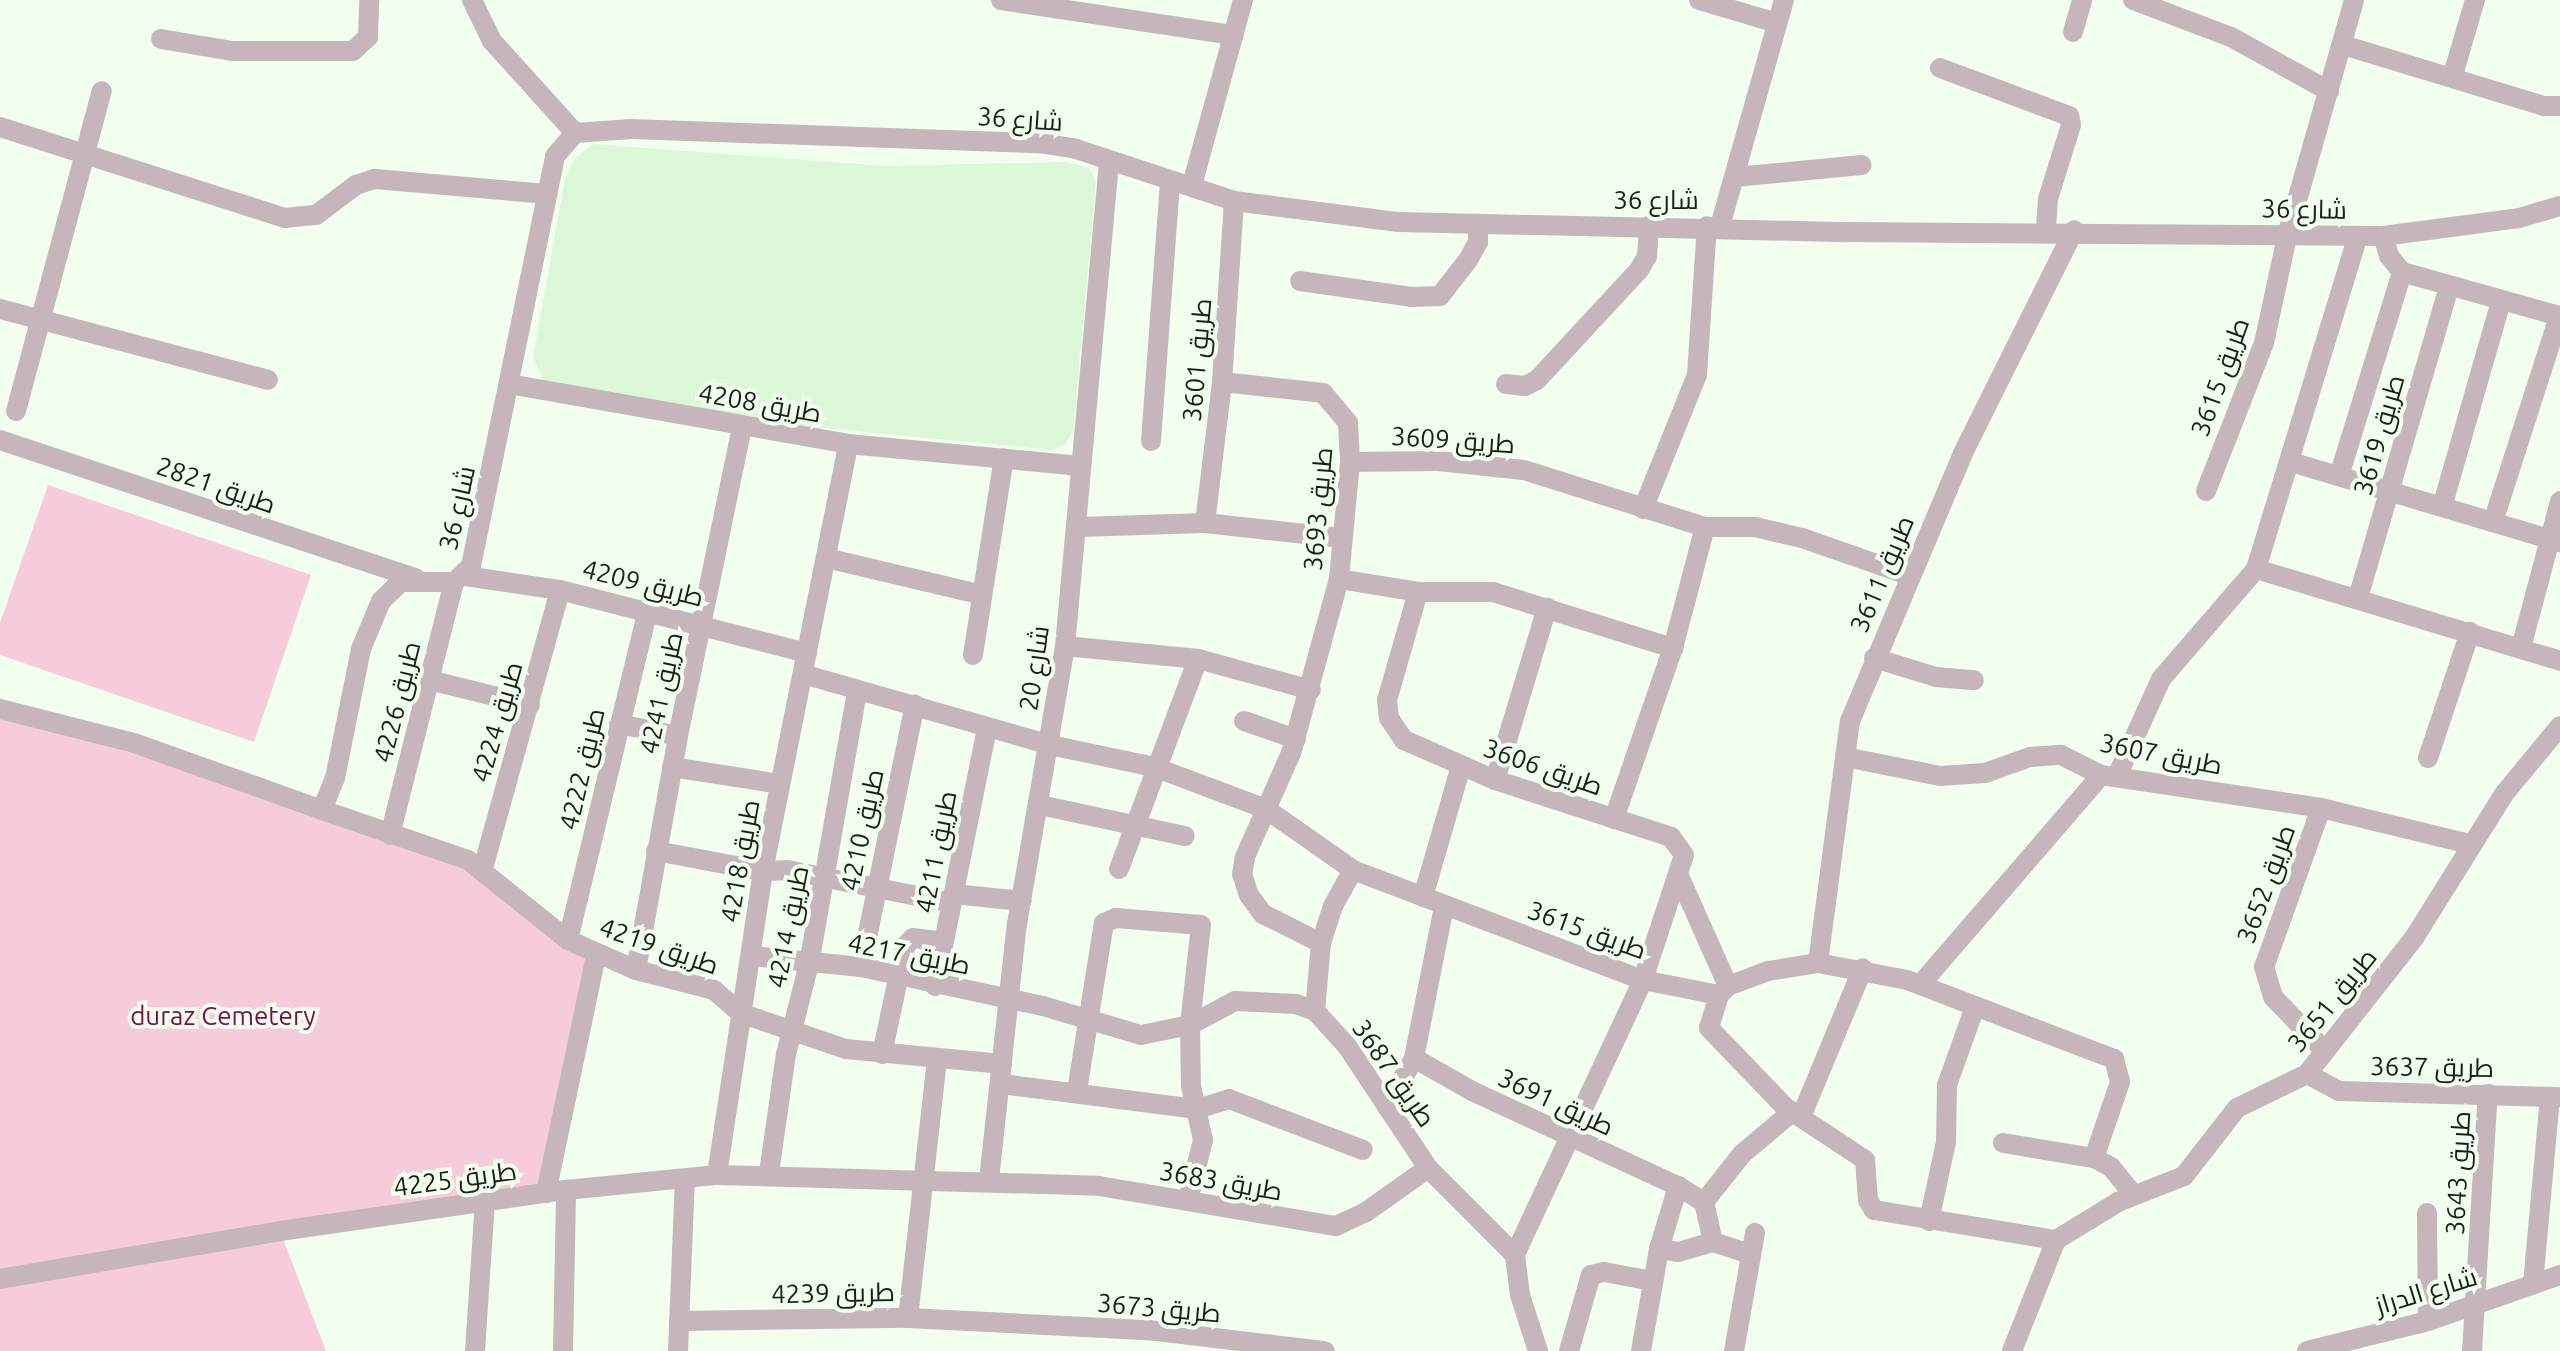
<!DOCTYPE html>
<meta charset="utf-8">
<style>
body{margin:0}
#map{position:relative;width:2560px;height:1351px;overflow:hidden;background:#f1ffef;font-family:Ubuntu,Cairo,sans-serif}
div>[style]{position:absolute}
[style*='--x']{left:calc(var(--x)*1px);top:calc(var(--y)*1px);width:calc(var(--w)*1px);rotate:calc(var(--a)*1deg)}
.built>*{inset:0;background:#dbf7d7}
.green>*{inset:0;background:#f6cbdb}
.minor>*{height:20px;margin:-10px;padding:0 10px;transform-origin:10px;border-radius:10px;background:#c6b6bc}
span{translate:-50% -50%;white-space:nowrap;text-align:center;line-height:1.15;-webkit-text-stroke:8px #f1ffef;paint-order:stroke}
.street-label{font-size:26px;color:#171f16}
.park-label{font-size:26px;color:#7e0c4b}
</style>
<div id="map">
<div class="built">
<i style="clip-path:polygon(593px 144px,885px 166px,1068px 162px,1090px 169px,1096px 182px,1073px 430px,1066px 444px,1051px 450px,761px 422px,543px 380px,533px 357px,565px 179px,575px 158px)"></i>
</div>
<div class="green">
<i style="clip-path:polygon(48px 485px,311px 575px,254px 742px,0 655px,0 623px)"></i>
<i style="clip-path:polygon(0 710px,483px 868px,596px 955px,546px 1193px,280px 1231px,326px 1351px,0 1351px)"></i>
</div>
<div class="minor">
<i style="--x:472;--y:0;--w:46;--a:64"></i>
<i style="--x:492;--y:41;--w:124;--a:47.9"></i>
<i style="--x:1001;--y:0;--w:235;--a:8.6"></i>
<i style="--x:1699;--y:0;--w:81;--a:16.4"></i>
<i style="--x:2133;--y:0;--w:105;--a:20.7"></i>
<i style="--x:2231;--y:37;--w:112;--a:28.9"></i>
<i style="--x:2073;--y:32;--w:33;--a:-74"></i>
<i style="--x:161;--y:39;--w:73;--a:9.5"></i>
<i style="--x:233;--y:51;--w:120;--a:0"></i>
<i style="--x:353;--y:51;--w:21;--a:-43"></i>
<i style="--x:368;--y:37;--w:37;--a:-88"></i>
<i style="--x:2343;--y:45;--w:210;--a:16.9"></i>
<i style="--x:2544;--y:106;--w:16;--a:0"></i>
<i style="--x:1940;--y:68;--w:138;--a:20.4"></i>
<i style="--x:2069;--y:116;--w:9;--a:77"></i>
<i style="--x:2071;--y:125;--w:77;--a:107.3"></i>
<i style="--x:2048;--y:199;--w:30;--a:94"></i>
<i style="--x:2453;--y:75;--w:78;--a:-73.7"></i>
<i style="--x:0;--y:127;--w:299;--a:17.7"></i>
<i style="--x:285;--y:218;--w:31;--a:-6"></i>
<i style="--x:316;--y:215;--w:50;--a:-36.9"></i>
<i style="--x:356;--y:185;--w:20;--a:-18"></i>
<i style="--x:375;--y:179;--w:172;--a:5"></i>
<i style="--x:1735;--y:177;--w:127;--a:-5.4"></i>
<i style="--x:1192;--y:185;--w:192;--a:-74.6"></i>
<i style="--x:1720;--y:226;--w:235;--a:-74.2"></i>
<i style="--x:2383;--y:236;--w:21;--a:73"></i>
<i style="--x:2389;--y:256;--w:21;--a:51"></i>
<i style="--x:2402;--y:272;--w:164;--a:15.6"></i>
<i style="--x:1300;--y:281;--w:112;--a:8.2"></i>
<i style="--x:1411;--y:297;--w:29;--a:-2"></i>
<i style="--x:1440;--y:296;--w:46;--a:-52.1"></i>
<i style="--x:1468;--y:260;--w:21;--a:-61"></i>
<i style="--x:1478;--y:242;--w:18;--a:-90"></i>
<i style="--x:0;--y:309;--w:277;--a:14.8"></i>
<i style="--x:1222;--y:382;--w:102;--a:6.2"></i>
<i style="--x:1323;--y:393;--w:39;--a:50"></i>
<i style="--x:1348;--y:423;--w:39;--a:87"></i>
<i style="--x:1350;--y:462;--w:118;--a:95.4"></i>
<i style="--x:1339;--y:579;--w:180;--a:105.4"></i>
<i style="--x:1291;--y:753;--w:114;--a:113.9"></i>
<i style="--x:1245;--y:857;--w:17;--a:100"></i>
<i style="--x:1242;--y:874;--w:22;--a:72"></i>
<i style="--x:1249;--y:895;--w:24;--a:54"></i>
<i style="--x:1263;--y:914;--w:65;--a:26.6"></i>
<i style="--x:509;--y:384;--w:344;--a:10"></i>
<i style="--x:848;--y:444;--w:234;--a:5.4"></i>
<i style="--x:1506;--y:384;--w:19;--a:6"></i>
<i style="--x:1525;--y:386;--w:13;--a:-27"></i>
<i style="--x:1537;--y:380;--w:150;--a:-47.2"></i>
<i style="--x:1639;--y:270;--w:16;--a:-60"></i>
<i style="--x:1647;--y:256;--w:30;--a:-86"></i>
<i style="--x:16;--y:411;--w:331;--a:-75"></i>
<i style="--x:0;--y:440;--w:438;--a:18.4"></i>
<i style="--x:1151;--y:441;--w:261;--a:-85.8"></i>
<i style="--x:1350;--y:462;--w:88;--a:-0.7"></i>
<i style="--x:1438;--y:461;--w:86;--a:6"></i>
<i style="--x:1524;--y:470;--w:190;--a:17.5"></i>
<i style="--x:1705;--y:527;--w:50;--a:0"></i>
<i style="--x:1755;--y:527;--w:48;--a:13.2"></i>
<i style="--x:1802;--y:538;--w:112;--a:19.2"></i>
<i style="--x:2291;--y:462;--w:281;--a:16.6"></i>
<i style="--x:2339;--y:476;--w:214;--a:-72.8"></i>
<i style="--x:2206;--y:491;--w:159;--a:-68.6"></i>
<i style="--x:2264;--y:343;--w:114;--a:-77.8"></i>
<i style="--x:2288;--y:232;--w:241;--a:-74.1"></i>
<i style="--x:2442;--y:507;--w:214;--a:-74"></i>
<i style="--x:1643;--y:509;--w:144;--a:-68.1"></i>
<i style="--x:1697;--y:375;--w:149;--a:-86.2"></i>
<i style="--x:2493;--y:522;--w:216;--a:-72.2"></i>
<i style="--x:1205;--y:523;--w:142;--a:-83.1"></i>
<i style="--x:1222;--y:382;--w:181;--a:-86.2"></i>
<i style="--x:1078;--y:527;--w:127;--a:-1.8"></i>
<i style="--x:1205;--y:523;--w:137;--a:6.3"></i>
<i style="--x:826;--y:558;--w:160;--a:13.3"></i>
<i style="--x:2256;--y:569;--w:318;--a:16.8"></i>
<i style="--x:465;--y:576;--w:96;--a:8.4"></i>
<i style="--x:560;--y:590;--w:255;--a:14.3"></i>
<i style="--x:1339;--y:579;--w:80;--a:9.3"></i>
<i style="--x:1418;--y:592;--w:75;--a:0"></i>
<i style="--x:1493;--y:592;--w:189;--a:17.3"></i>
<i style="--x:1418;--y:592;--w:112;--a:106"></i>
<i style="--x:1387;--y:700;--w:18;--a:84"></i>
<i style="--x:1389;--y:718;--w:27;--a:56"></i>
<i style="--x:1404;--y:740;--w:99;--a:23.7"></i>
<i style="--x:1495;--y:780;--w:185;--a:17.9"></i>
<i style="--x:1671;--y:837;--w:22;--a:54"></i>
<i style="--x:1684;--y:855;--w:132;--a:108.2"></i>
<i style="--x:1643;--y:980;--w:303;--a:115"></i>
<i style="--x:2358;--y:598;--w:324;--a:-73.7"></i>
<i style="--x:1065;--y:646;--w:134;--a:5.6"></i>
<i style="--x:1198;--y:659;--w:117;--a:15.3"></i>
<i style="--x:2521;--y:648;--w:152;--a:-75.1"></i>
<i style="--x:973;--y:655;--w:199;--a:-81.1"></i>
<i style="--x:1874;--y:658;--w:65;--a:17"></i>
<i style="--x:1936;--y:677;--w:38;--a:5"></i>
<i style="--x:803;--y:674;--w:257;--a:16"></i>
<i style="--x:1050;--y:745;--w:106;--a:11.9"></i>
<i style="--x:1154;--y:767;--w:120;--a:20.6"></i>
<i style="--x:1266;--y:809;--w:106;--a:35"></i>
<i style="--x:1353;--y:870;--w:310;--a:20.8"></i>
<i style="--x:1643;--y:980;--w:77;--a:11.2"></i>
<i style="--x:1719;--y:995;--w:13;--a:-45"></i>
<i style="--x:1728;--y:986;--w:43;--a:-20.6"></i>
<i style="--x:1768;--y:971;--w:51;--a:-9.1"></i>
<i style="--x:1818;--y:963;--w:91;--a:10.8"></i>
<i style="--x:1907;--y:980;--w:222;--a:20.9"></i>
<i style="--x:2114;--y:1059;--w:24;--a:75"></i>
<i style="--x:2120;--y:1082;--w:80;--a:108.9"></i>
<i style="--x:429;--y:680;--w:104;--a:13.9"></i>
<i style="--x:0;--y:709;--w:138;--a:14.2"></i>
<i style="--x:134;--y:743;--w:200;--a:19.6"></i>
<i style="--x:322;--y:810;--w:35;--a:-68"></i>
<i style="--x:335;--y:778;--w:132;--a:-78.6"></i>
<i style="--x:361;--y:649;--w:52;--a:-67.4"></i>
<i style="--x:381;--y:601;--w:28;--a:-44"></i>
<i style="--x:401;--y:582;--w:53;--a:0"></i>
<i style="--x:454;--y:582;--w:23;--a:-43"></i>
<i style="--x:471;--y:566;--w:419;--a:-78.4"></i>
<i style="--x:555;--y:156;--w:30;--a:-49"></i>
<i style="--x:575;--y:133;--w:56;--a:-4.1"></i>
<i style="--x:631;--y:129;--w:409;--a:2"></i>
<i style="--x:1040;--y:143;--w:36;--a:9"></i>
<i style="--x:1076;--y:149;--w:166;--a:18.2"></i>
<i style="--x:1234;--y:201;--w:166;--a:7.3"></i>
<i style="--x:1399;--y:222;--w:447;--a:1.3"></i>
<i style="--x:1846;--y:232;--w:537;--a:0.43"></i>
<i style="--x:2383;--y:236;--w:137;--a:-7.5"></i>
<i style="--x:2519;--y:218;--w:43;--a:-16.3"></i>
<i style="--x:1244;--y:721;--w:55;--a:19.1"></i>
<i style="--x:619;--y:724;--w:60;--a:11.5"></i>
<i style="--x:1845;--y:757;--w:97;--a:11.3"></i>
<i style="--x:1940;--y:776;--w:45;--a:-3.8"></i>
<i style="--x:1985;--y:773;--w:48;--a:-19.6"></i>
<i style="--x:2030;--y:757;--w:31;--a:-4"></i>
<i style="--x:2061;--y:755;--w:45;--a:26.6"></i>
<i style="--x:2101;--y:775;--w:222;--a:8.5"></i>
<i style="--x:2321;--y:808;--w:153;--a:13.6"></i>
<i style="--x:2428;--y:758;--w:133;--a:-71.6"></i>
<i style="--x:672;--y:767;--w:109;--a:8.9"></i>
<i style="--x:2117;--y:776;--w:107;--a:-65.6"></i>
<i style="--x:2161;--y:679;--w:145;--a:-49.2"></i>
<i style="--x:2256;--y:569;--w:348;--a:-73"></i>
<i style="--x:1495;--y:780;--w:180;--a:-73.2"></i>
<i style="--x:1040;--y:805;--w:148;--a:12.1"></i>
<i style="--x:2321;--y:808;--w:169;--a:109.7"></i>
<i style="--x:2264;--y:967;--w:31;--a:73"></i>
<i style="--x:2273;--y:997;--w:75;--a:46.1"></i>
<i style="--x:322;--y:810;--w:154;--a:18.9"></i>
<i style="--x:468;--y:860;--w:128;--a:38.7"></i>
<i style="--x:568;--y:940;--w:74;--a:23.8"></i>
<i style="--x:636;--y:970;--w:81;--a:14.4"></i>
<i style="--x:714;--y:990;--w:35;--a:41"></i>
<i style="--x:740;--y:1013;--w:112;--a:18.8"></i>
<i style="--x:846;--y:1049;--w:157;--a:5.5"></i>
<i style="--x:1614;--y:819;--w:181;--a:-71"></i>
<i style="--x:1673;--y:648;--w:125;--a:-75.2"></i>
<i style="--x:390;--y:835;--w:261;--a:-75.8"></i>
<i style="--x:656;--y:851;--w:109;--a:10.6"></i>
<i style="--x:763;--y:871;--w:24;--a:-2"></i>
<i style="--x:787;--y:870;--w:168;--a:11.3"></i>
<i style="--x:483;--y:868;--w:288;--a:-74.5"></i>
<i style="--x:1119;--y:869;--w:224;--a:-69.4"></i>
<i style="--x:1679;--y:876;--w:120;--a:66"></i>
<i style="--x:954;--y:894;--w:68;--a:5.9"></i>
<i style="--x:1423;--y:897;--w:136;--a:-73.8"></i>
<i style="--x:568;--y:940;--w:340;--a:-76.4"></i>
<i style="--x:751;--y:956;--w:111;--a:5.7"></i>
<i style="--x:861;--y:967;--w:186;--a:12.1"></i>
<i style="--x:1043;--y:1006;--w:102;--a:16.5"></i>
<i style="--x:1141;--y:1035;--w:50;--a:-11.5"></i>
<i style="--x:1190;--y:1025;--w:51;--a:-28.1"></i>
<i style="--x:1235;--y:1001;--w:61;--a:2.8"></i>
<i style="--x:1296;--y:1004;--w:20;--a:20"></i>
<i style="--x:1315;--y:1011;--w:47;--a:47.6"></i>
<i style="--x:1347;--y:1046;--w:146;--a:56.4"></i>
<i style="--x:1428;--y:1168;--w:123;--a:45"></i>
<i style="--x:1515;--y:1255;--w:40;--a:82.9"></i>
<i style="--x:1520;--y:1295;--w:59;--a:72.2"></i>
<i style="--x:1818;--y:963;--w:244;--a:-82.5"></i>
<i style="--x:1850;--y:721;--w:291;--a:-67.1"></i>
<i style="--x:1963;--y:453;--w:249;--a:-63.5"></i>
<i style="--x:861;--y:967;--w:268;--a:-78.4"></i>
<i style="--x:636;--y:970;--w:238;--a:-79.8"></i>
<i style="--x:678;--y:736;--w:315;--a:-78.3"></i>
<i style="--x:1920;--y:985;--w:277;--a:-49.2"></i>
<i style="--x:935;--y:986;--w:264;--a:-78.6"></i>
<i style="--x:1719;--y:995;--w:34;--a:107"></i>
<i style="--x:1709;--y:1028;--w:110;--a:46.1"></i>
<i style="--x:1785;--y:1107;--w:96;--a:33.5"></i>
<i style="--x:1865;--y:1160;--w:40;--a:85.7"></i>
<i style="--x:1868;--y:1200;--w:12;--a:59"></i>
<i style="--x:1874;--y:1210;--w:184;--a:9.4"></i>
<i style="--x:1315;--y:1011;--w:68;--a:-85"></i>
<i style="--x:1321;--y:943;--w:39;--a:-72"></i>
<i style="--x:1333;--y:906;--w:41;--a:-60.9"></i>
<i style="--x:882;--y:1054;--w:110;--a:-78"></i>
<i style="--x:905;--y:946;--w:11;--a:-45"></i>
<i style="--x:913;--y:938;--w:31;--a:7"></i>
<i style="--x:1414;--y:1058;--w:67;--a:29.6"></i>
<i style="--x:1472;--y:1091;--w:227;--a:24.8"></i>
<i style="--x:2307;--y:1074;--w:36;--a:28"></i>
<i style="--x:2339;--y:1091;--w:221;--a:1.6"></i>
<i style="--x:1001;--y:1084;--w:198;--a:7.3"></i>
<i style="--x:1077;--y:1091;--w:170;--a:-80.9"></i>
<i style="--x:1104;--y:923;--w:13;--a:-23"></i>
<i style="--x:1116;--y:918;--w:85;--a:4.7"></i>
<i style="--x:1201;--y:925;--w:101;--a:96.3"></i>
<i style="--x:1190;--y:1025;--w:61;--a:89.1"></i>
<i style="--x:1191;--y:1086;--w:55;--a:77.5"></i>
<i style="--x:1203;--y:1140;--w:62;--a:104"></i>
<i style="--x:1387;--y:1107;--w:56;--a:-61.1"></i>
<i style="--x:1414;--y:1058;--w:155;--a:-78.8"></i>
<i style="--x:1197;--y:1109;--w:34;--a:-17"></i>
<i style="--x:1229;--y:1099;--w:143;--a:20.8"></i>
<i style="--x:1801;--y:1117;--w:161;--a:-67.4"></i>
<i style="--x:2003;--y:1143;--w:92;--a:9.4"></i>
<i style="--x:2094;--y:1158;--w:19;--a:28"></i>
<i style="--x:2111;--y:1167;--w:36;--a:51"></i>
<i style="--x:769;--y:1173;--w:120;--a:-81.9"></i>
<i style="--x:786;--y:1054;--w:93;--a:-75.7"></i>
<i style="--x:809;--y:964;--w:277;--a:-80"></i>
<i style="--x:717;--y:1175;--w:307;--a:-81.4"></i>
<i style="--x:763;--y:871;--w:435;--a:-78.7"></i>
<i style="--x:989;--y:1180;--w:258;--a:-83.8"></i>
<i style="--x:1017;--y:924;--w:282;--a:-80.2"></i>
<i style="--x:1065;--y:646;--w:487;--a:-84.8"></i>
<i style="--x:546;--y:1193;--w:243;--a:-78.1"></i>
<i style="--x:1704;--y:1202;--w:61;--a:-51.6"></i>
<i style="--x:1742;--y:1154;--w:65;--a:-40"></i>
<i style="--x:2427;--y:1213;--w:108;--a:89.5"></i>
<i style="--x:1929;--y:1221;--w:81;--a:-77.9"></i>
<i style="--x:1946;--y:1142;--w:57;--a:-89"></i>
<i style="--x:1947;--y:1085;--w:83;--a:-70.3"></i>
<i style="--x:1659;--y:1249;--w:19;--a:9"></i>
<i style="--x:1678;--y:1252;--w:36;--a:-16"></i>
<i style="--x:1713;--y:1242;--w:40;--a:18"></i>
<i style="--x:0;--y:1279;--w:284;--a:-9.7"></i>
<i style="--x:280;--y:1231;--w:289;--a:-8.2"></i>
<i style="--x:566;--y:1190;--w:152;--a:-5.7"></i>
<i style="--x:717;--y:1175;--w:382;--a:1.6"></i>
<i style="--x:1099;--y:1186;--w:240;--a:9.6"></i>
<i style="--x:1336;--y:1226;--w:33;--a:-25"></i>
<i style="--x:1366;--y:1212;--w:76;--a:-35.4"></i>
<i style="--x:2533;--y:1284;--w:188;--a:-84.8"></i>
<i style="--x:908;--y:1318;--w:259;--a:-83.6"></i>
<i style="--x:679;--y:1321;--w:229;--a:-0.8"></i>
<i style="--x:908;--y:1318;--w:240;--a:2.9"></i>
<i style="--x:1148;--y:1330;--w:178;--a:6.8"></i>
<i style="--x:475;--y:1351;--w:150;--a:-86.2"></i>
<i style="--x:563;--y:1351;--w:161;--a:-88.9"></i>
<i style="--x:678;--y:1351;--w:171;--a:-87.7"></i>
<i style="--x:1569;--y:1351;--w:79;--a:-73.9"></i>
<i style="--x:1591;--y:1275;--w:13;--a:-13"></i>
<i style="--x:1604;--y:1272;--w:49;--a:10.6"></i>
<i style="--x:1641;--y:1351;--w:104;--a:-80"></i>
<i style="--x:1659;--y:1249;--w:66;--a:-73.2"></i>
<i style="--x:1678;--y:1186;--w:31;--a:32"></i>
<i style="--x:1704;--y:1202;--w:41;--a:77.3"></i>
<i style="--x:1734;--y:1351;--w:120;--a:-79.9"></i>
<i style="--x:2012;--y:1351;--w:119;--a:-68.4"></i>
<i style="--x:2056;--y:1240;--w:73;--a:-31.5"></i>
<i style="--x:2118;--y:1202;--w:71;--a:-21.5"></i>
<i style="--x:2184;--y:1176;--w:86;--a:-52.1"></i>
<i style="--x:2237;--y:1108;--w:78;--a:-25.9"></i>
<i style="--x:2307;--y:1074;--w:173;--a:-51.8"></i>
<i style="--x:2414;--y:938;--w:170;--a:-58"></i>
<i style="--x:2504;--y:794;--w:88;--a:-50.5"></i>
<i style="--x:2307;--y:1351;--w:125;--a:-13.9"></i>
<i style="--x:2428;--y:1321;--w:140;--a:-19.2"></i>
<i style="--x:2472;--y:1351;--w:258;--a:-86.5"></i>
</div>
<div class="street-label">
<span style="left:1020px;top:119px;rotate:4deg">شارع 36</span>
<span style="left:1656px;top:200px">شارع 36</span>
<span style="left:2304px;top:209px;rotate:1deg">شارع 36</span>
<span style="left:1197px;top:360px;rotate:-85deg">طريق 3601</span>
<span style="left:2220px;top:377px;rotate:-70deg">طريق 3615</span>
<span style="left:760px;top:403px;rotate:10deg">طريق 4208</span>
<span style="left:2379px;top:435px;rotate:-74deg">طريق 3619</span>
<span style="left:1453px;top:440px;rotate:4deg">طريق 3609</span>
<span style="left:216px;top:485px;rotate:19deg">طريق 2821</span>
<span style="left:457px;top:508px;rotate:-77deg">شارع 36</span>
<span style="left:1318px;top:509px;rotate:-85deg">طريق 3693</span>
<span style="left:1882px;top:574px;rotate:-67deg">طريق 3611</span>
<span style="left:643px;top:583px;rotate:14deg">طريق 4209</span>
<span style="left:1034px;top:668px;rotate:-82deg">شارع 20</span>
<span style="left:661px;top:693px;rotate:-78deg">طريق 4241</span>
<span style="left:397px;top:702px;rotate:-76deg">طريق 4226</span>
<span style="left:497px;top:722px;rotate:-74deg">طريق 4224</span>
<span style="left:2161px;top:754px;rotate:11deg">طريق 3607</span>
<span style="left:1543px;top:767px;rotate:19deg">طريق 3606</span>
<span style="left:582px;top:769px;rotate:-77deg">طريق 4222</span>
<span style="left:862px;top:830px;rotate:-78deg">طريق 4210</span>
<span style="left:936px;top:852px;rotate:-79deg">طريق 4211</span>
<span style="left:740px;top:861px;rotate:-80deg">طريق 4218</span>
<span style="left:2266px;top:884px;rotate:-70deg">طريق 3652</span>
<span style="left:788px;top:927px;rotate:-79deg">طريق 4214</span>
<span style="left:1587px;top:930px;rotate:20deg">طريق 3615</span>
<span style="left:659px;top:946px;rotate:19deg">طريق 4219</span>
<span style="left:909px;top:954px;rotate:11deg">طريق 4217</span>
<span style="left:2332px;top:1000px;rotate:-51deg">طريق 3651</span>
<span style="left:2432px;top:1067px;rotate:1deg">طريق 3637</span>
<span style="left:1394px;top:1073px;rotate:55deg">طريق 3687</span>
<span style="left:1556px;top:1102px;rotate:25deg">طريق 3691</span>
<span style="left:2458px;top:1173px;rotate:-87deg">طريق 3643</span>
<span style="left:455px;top:1179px;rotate:-8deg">طريق 4225</span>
<span style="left:1221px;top:1181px;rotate:10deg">طريق 3683</span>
<span style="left:2426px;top:1291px;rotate:-17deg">شارع الدراز</span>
<span style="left:833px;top:1293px;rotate:-1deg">طريق 4239</span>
<span style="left:1159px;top:1308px;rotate:5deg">طريق 3673</span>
</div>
<div class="park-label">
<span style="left:223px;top:1016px">duraz Cemetery</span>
</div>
</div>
